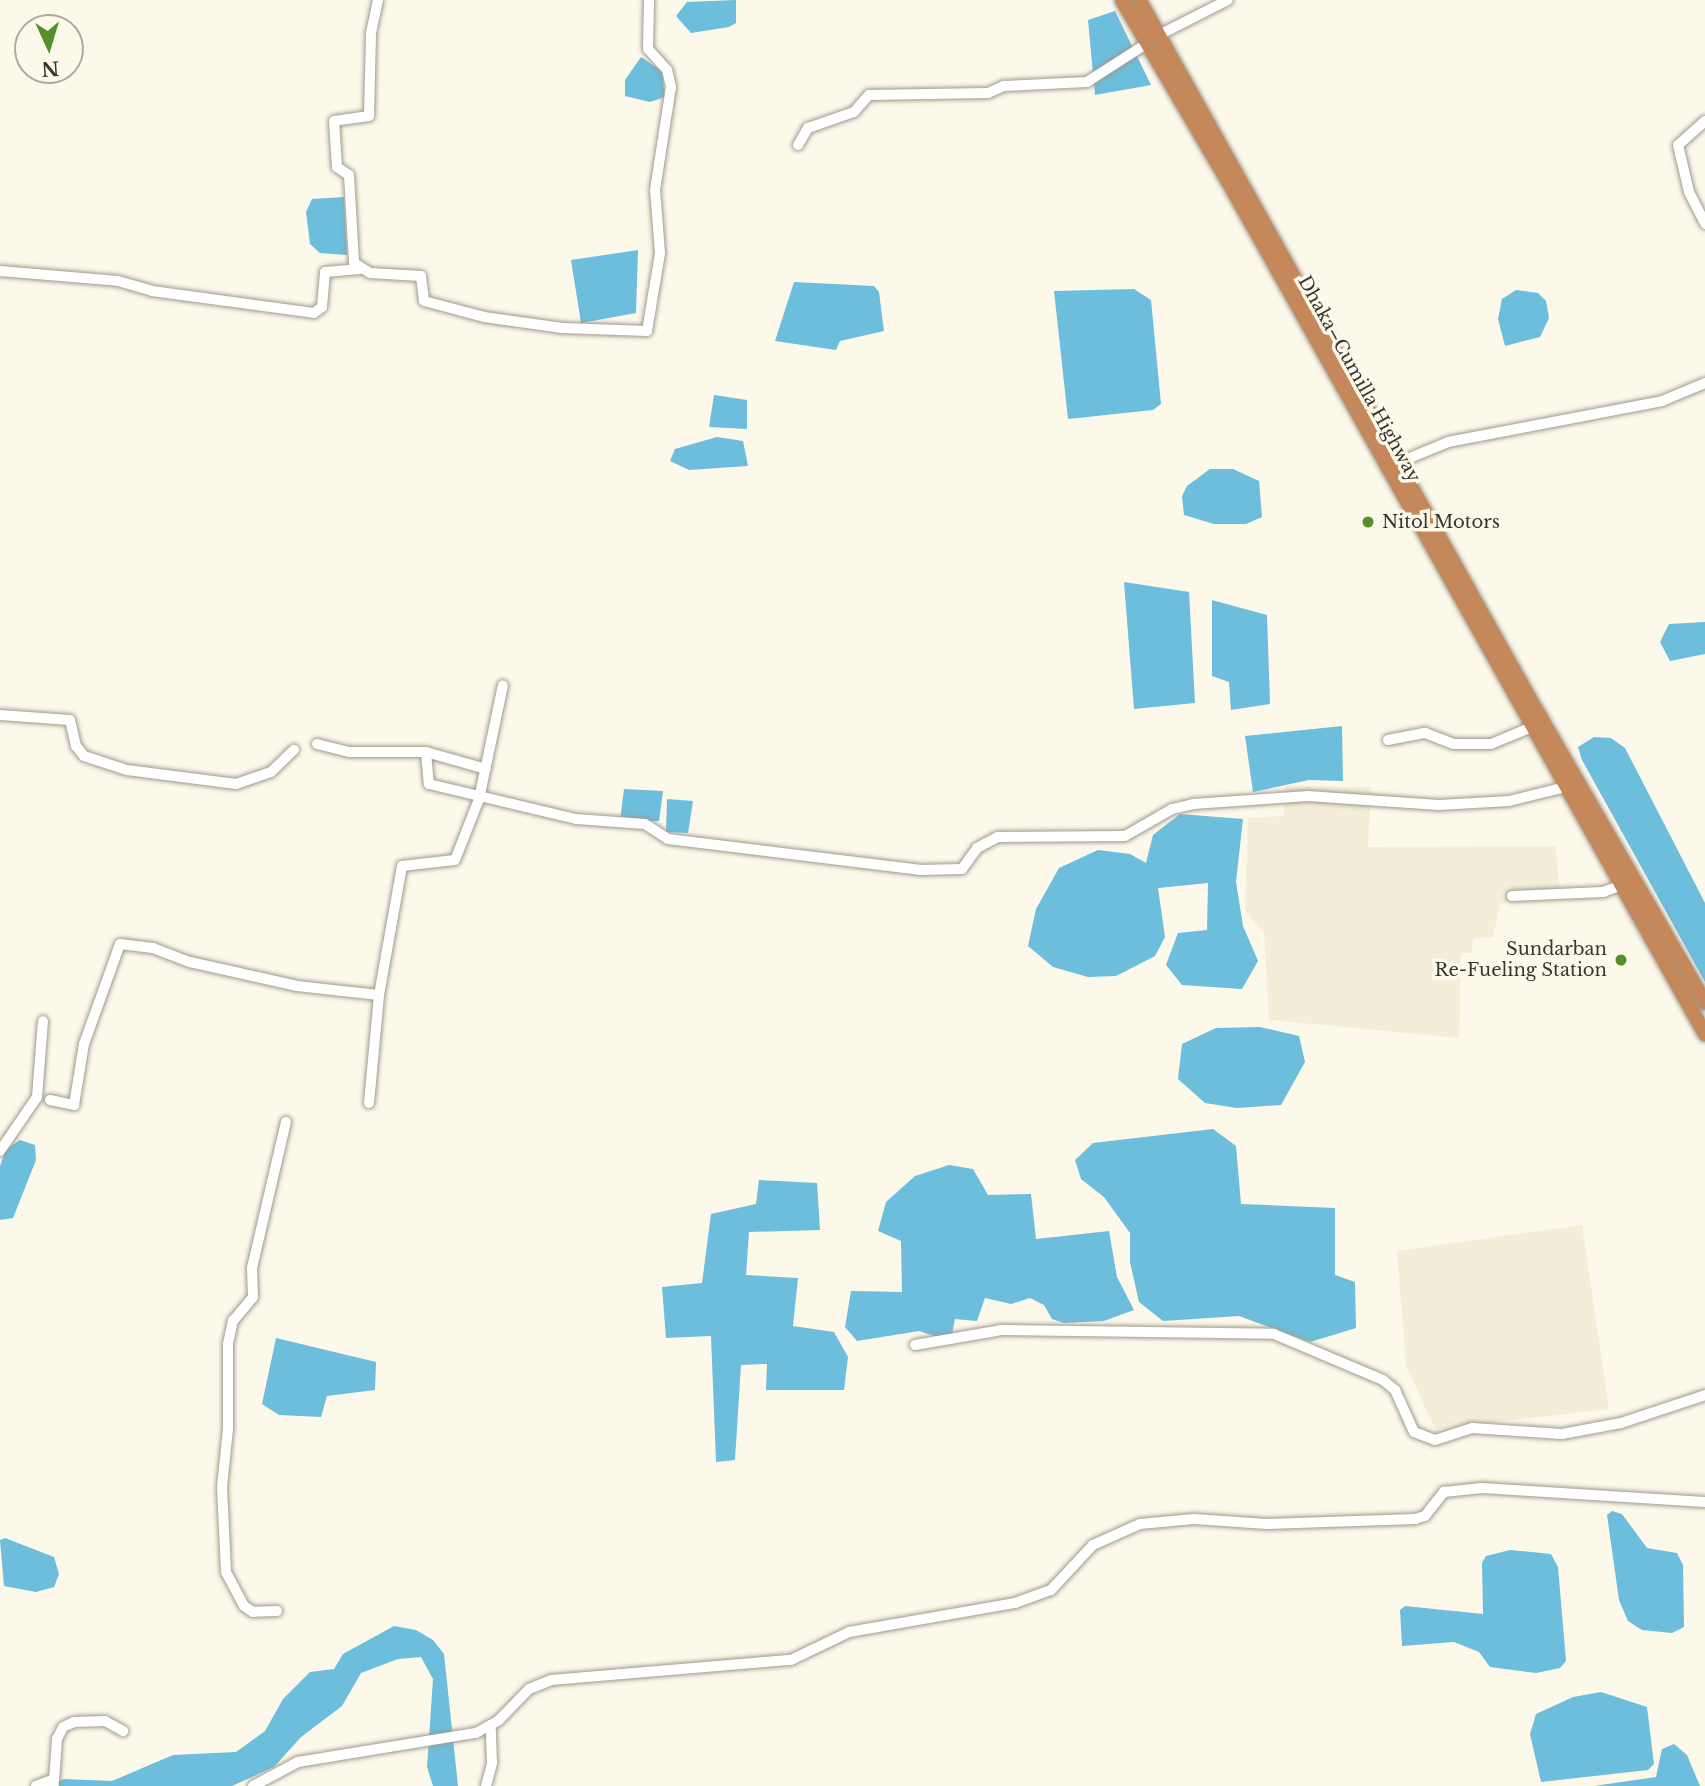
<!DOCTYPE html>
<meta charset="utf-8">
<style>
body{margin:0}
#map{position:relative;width:1705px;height:1786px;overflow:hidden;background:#fcf8ea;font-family:"Libre Baskerville",serif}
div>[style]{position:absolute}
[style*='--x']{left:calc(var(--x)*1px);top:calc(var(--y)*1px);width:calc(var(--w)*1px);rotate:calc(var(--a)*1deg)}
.built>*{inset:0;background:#f4eed9}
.water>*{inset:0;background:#6cbedc}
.roads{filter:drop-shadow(0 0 2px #9e9a8e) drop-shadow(0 0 2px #9e9a8e)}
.minor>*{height:10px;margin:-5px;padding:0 5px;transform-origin:5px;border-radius:5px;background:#fff}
.highway>*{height:14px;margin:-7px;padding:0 7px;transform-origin:7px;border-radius:7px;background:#c4885b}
.dots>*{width:19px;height:19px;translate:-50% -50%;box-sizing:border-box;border:4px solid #fcf8ea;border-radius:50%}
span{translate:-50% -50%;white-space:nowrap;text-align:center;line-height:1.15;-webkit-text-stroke:7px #fcf8ea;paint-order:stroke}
.street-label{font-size:18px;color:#383631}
.poi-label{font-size:18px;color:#383631}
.left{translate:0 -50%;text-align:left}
.right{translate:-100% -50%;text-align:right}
.north{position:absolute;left:14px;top:14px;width:70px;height:70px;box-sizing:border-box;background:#fcf8ea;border:2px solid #aeaaa0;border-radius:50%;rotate:176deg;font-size:19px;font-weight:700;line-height:28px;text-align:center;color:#383631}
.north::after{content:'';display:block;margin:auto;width:24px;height:32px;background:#558f2c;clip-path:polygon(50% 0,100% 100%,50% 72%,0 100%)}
</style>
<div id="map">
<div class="built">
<i style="clip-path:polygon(1285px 786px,1371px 787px,1368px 847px,1555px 846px,1561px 896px,1500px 904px,1493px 937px,1473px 939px,1472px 953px,1461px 953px,1459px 1038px,1269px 1020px,1264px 933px,1245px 911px,1248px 818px,1284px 816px)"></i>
<i style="clip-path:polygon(1582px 1225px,1609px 1409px,1435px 1429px,1406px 1365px,1397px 1251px)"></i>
</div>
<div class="water">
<i style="clip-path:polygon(736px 0,736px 23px,729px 27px,691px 33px,676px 16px,687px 2px)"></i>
<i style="clip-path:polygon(1115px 11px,1151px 85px,1095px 95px,1088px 20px)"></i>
<i style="clip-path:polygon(641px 57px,662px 71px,665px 97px,650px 102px,625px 96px,625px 80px)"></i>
<i style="clip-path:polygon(344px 197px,347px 255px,320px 253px,310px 244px,306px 212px,312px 199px)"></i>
<i style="clip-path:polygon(638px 250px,636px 313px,581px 323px,571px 260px)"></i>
<i style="clip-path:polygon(794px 282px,874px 286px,879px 292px,884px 331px,840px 341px,836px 350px,775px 341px)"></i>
<i style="clip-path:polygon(1134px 289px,1151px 300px,1161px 404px,1153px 410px,1068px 419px,1054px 291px)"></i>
<i style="clip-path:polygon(1516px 290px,1538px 293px,1546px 301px,1549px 318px,1540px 337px,1505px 346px,1498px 319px,1502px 299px)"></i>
<i style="clip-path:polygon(714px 395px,747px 400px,747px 429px,709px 427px)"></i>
<i style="clip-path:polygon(717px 437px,743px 441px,748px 466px,689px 470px,670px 461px,675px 449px)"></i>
<i style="clip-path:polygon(1210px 469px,1233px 469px,1259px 481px,1262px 517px,1246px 524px,1214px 524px,1184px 515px,1182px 496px,1187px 486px)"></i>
<i style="clip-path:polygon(1124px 582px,1189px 592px,1195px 703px,1134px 709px)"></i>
<i style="clip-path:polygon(1212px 600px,1267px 615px,1270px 704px,1231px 710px,1229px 682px,1212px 676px)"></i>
<i style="clip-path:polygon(1705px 622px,1705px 654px,1670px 661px,1660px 642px,1669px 624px)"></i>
<i style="clip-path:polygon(1342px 726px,1343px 781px,1309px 780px,1253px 792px,1245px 736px)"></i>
<i style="clip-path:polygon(1594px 737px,1611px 738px,1625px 748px,1705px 903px,1705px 982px,1582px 760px,1578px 747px)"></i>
<i style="clip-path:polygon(624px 789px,663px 791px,659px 821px,620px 821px)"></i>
<i style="clip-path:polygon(667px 799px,693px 801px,688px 833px,666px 832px)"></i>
<i style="clip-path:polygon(1180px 814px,1243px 819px,1236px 882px,1243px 926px,1258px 961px,1242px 989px,1182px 985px,1166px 965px,1178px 933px,1207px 930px,1208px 883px,1158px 888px,1165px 937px,1155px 956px,1116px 976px,1088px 977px,1053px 967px,1028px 946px,1036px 909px,1059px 868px,1098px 850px,1130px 854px,1146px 863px,1153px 835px)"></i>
<i style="clip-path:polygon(1260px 1027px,1299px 1036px,1305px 1062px,1281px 1105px,1237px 1108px,1205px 1103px,1178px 1079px,1182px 1044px,1216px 1028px)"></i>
<i style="clip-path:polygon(1213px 1129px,1236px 1146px,1241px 1204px,1335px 1208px,1335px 1275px,1355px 1282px,1356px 1328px,1310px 1342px,1239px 1316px,1163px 1321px,1139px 1302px,1130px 1262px,1130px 1233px,1104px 1197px,1081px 1179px,1075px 1160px,1093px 1143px)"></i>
<i style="clip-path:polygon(20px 1140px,35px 1145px,36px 1160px,13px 1218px,0 1220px,0 1166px,6px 1149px)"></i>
<i style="clip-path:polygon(949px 1165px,973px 1169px,988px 1195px,1031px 1194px,1036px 1239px,1109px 1231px,1117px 1277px,1134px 1310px,1104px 1321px,1064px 1323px,1052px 1319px,1044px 1305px,1030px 1298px,1011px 1304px,985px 1298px,977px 1321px,955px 1319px,952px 1334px,941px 1338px,919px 1331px,857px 1341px,845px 1327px,851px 1291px,902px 1292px,901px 1241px,878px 1231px,886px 1202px,915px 1176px)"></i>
<i style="clip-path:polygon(759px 1180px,817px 1183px,820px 1230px,749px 1232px,746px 1275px,798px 1278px,793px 1326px,834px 1332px,848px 1357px,844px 1390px,766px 1390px,767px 1364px,741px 1365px,735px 1460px,716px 1462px,711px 1336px,666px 1338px,662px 1287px,702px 1283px,711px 1214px,756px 1204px)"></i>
<i style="clip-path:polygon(276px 1338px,376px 1362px,375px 1390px,327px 1396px,321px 1417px,279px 1415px,262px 1404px)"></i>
<i style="clip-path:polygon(1612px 1511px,1622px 1514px,1647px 1548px,1677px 1553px,1683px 1565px,1684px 1627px,1672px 1633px,1642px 1630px,1628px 1621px,1619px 1600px,1607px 1515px)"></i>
<i style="clip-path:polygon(5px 1538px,54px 1557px,59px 1574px,54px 1587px,36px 1592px,4px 1586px,0 1540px)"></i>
<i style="clip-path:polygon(1510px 1550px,1551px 1554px,1558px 1567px,1566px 1661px,1560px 1668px,1536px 1673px,1490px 1667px,1479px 1652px,1454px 1642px,1402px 1646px,1400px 1610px,1405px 1606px,1483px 1614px,1482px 1563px,1486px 1556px)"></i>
<i style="clip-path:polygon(394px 1626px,416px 1630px,433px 1640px,444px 1654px,458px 1786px,433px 1786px,427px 1767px,433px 1679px,421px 1657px,398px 1659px,361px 1673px,342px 1706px,301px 1737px,274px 1767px,232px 1786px,45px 1786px,64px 1779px,112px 1781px,173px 1755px,236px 1752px,265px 1731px,283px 1699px,310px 1672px,334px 1669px,343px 1654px)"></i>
<i style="clip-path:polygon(1601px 1692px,1647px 1707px,1654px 1764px,1648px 1770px,1541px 1782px,1530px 1734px,1536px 1714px,1573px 1697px)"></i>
<i style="clip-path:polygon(1674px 1744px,1687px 1755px,1700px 1786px,1594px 1786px,1656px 1777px,1662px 1749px)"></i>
</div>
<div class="roads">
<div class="minor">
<i style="--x:378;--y:0;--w:35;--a:102"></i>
<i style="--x:371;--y:34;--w:82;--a:91.4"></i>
<i style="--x:369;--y:116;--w:35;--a:172"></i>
<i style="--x:334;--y:121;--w:46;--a:86.3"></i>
<i style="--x:337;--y:167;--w:14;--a:34"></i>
<i style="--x:349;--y:175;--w:88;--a:86.7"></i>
<i style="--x:354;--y:263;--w:19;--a:32"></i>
<i style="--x:370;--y:273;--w:51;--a:3.4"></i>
<i style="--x:421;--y:276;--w:25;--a:83"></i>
<i style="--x:424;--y:301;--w:62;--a:14.9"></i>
<i style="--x:484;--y:317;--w:79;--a:8"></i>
<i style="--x:562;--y:328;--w:85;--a:2"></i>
<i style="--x:647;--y:331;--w:79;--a:-80.5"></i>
<i style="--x:660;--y:253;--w:63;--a:-94.5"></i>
<i style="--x:655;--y:190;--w:104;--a:-81.2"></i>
<i style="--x:671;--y:87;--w:17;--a:-103"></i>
<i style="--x:667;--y:70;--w:28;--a:-132"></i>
<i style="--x:648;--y:49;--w:49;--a:-88.8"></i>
<i style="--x:1159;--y:35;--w:77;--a:-26.9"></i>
<i style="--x:1705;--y:121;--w:36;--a:138"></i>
<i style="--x:1678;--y:145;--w:48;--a:76.8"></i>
<i style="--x:1689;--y:192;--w:36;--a:63"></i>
<i style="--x:798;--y:145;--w:20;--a:-60"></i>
<i style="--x:808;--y:128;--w:49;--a:-19.2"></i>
<i style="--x:854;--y:112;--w:23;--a:-49"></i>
<i style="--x:869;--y:95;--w:119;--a:-1"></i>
<i style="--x:988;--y:93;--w:17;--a:-24"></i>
<i style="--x:1004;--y:86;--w:83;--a:-2.8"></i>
<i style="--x:1087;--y:82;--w:70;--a:-32.8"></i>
<i style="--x:0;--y:271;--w:118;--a:4.8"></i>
<i style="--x:118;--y:281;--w:35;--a:16"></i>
<i style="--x:152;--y:291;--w:163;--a:7.7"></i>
<i style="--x:314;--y:313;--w:10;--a:-37"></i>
<i style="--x:322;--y:307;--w:35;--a:-85"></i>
<i style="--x:325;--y:272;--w:35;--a:-5"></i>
<i style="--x:1400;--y:462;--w:52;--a:-22.6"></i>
<i style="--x:1448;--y:442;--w:218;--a:-10.8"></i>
<i style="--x:1662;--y:401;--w:47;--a:-22.7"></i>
<i style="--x:0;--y:715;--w:70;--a:4.1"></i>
<i style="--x:70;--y:720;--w:27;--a:77"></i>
<i style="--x:76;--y:746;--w:13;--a:51"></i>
<i style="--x:84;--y:756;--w:45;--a:18"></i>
<i style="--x:127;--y:770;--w:110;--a:7.3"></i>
<i style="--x:236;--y:784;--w:37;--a:-19"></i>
<i style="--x:271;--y:772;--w:32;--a:-44"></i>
<i style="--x:1388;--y:740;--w:38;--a:-11"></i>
<i style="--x:1425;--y:733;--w:30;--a:21"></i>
<i style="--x:1453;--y:744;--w:38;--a:0"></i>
<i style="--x:1491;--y:744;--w:44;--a:-22.5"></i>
<i style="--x:317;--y:744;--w:33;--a:14"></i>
<i style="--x:349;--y:752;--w:77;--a:0"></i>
<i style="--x:426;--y:752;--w:32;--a:85"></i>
<i style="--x:429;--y:784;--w:151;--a:13.4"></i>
<i style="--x:576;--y:819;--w:69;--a:4.1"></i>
<i style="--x:645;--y:824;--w:27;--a:33"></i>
<i style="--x:668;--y:839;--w:253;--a:7"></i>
<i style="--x:919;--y:870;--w:43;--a:-1.3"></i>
<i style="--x:962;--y:869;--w:26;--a:-54"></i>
<i style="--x:977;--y:848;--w:24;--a:-28"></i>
<i style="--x:998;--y:837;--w:127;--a:-0.5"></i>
<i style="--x:1125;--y:836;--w:54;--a:-29.9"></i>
<i style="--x:1172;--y:809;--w:22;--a:-13"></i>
<i style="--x:1193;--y:804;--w:115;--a:-4"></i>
<i style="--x:1308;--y:796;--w:131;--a:3.9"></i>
<i style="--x:1439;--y:805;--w:70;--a:-3.3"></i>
<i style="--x:1509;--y:801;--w:59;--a:-13.8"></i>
<i style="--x:426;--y:752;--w:62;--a:15.8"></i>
<i style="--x:1512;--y:896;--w:91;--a:-2.5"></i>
<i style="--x:1603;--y:892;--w:20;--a:-20"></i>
<i style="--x:50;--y:1100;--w:25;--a:12"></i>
<i style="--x:74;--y:1105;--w:62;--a:-80.7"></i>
<i style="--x:84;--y:1044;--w:106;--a:-70.2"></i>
<i style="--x:120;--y:944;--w:33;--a:7"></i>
<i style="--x:153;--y:948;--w:40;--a:21"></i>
<i style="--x:190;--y:962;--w:110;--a:12.6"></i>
<i style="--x:297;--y:986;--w:82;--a:6.3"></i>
<i style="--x:369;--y:1103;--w:108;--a:-84.7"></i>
<i style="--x:379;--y:995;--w:131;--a:-79.9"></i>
<i style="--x:402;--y:866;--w:53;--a:-6.5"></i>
<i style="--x:455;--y:860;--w:66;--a:-68.5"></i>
<i style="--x:479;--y:799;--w:116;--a:-78.1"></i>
<i style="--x:0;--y:1151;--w:65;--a:-55.6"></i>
<i style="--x:37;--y:1097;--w:76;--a:-85.5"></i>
<i style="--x:915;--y:1345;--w:88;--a:-9.8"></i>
<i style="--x:1002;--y:1330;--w:272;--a:0.8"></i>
<i style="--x:1274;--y:1334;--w:118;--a:22.9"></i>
<i style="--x:1383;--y:1380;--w:16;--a:40"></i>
<i style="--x:1395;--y:1390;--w:46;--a:65.7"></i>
<i style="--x:1414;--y:1432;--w:22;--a:21"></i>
<i style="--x:1435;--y:1440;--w:39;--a:-18"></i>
<i style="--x:1472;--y:1428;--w:90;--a:3.8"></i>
<i style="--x:1562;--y:1434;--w:60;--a:-10.6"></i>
<i style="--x:1621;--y:1423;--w:89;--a:-18.4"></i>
<i style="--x:277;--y:1611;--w:24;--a:178"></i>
<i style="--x:253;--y:1612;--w:11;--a:-146"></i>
<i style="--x:244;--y:1606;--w:38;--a:-118"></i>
<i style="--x:226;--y:1572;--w:85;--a:-92.7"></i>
<i style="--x:222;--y:1487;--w:58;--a:-84.1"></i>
<i style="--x:228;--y:1429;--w:85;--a:-90"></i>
<i style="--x:228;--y:1344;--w:24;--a:-78"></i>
<i style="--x:233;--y:1321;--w:31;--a:-50"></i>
<i style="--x:253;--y:1297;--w:29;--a:-92"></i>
<i style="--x:252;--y:1268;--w:150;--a:-76.9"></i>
<i style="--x:54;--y:1781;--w:42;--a:-85.9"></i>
<i style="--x:57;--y:1739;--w:13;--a:-63"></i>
<i style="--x:63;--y:1727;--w:12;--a:-24"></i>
<i style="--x:74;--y:1722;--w:31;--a:-2"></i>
<i style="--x:105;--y:1721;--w:21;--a:29"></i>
<i style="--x:36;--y:1786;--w:17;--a:-21"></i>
<i style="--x:52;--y:1780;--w:5;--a:68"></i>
<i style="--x:253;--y:1786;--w:51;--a:-28.1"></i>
<i style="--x:298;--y:1762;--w:180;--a:-9.3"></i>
<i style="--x:476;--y:1733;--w:26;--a:-29"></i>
<i style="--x:499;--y:1720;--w:43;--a:-45.9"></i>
<i style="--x:529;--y:1689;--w:24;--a:-22"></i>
<i style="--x:551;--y:1680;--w:241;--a:-4.8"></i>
<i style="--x:791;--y:1660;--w:64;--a:-25.8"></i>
<i style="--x:849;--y:1632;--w:169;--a:-9.9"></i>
<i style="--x:1015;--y:1603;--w:38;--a:-20"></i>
<i style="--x:1051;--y:1590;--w:62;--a:-47"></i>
<i style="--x:1093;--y:1545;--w:51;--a:-24.1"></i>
<i style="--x:1140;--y:1524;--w:54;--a:-5.3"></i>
<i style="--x:1194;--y:1519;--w:73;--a:3.9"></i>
<i style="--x:1267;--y:1524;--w:148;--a:-1.9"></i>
<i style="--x:1415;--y:1519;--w:10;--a:-17"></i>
<i style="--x:1425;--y:1516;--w:31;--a:-52"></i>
<i style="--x:1444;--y:1492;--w:38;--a:-6"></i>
<i style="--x:1482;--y:1488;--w:223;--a:3.6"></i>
<i style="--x:486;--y:1786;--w:24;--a:-75"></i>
<i style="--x:492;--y:1763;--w:37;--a:-92"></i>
</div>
<div class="highway">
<i style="--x:1122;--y:0;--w:222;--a:59.7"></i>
<i style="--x:1234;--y:192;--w:965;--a:60.78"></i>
<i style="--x:1139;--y:0;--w:797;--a:60.8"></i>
<i style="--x:1528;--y:696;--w:354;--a:60"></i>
</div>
</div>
<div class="dots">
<i style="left:1368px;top:522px;background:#558f2c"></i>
<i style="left:1621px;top:960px;background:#558f2c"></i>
</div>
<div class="street-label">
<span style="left:1359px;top:379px;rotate:61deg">Dhaka–Cumilla Highway</span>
</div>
<div class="poi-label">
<span class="left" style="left:1382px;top:522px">Nitol Motors</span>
<span class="right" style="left:1607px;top:960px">Sundarban<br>Re-Fueling Station</span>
</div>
<div class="north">N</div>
</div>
